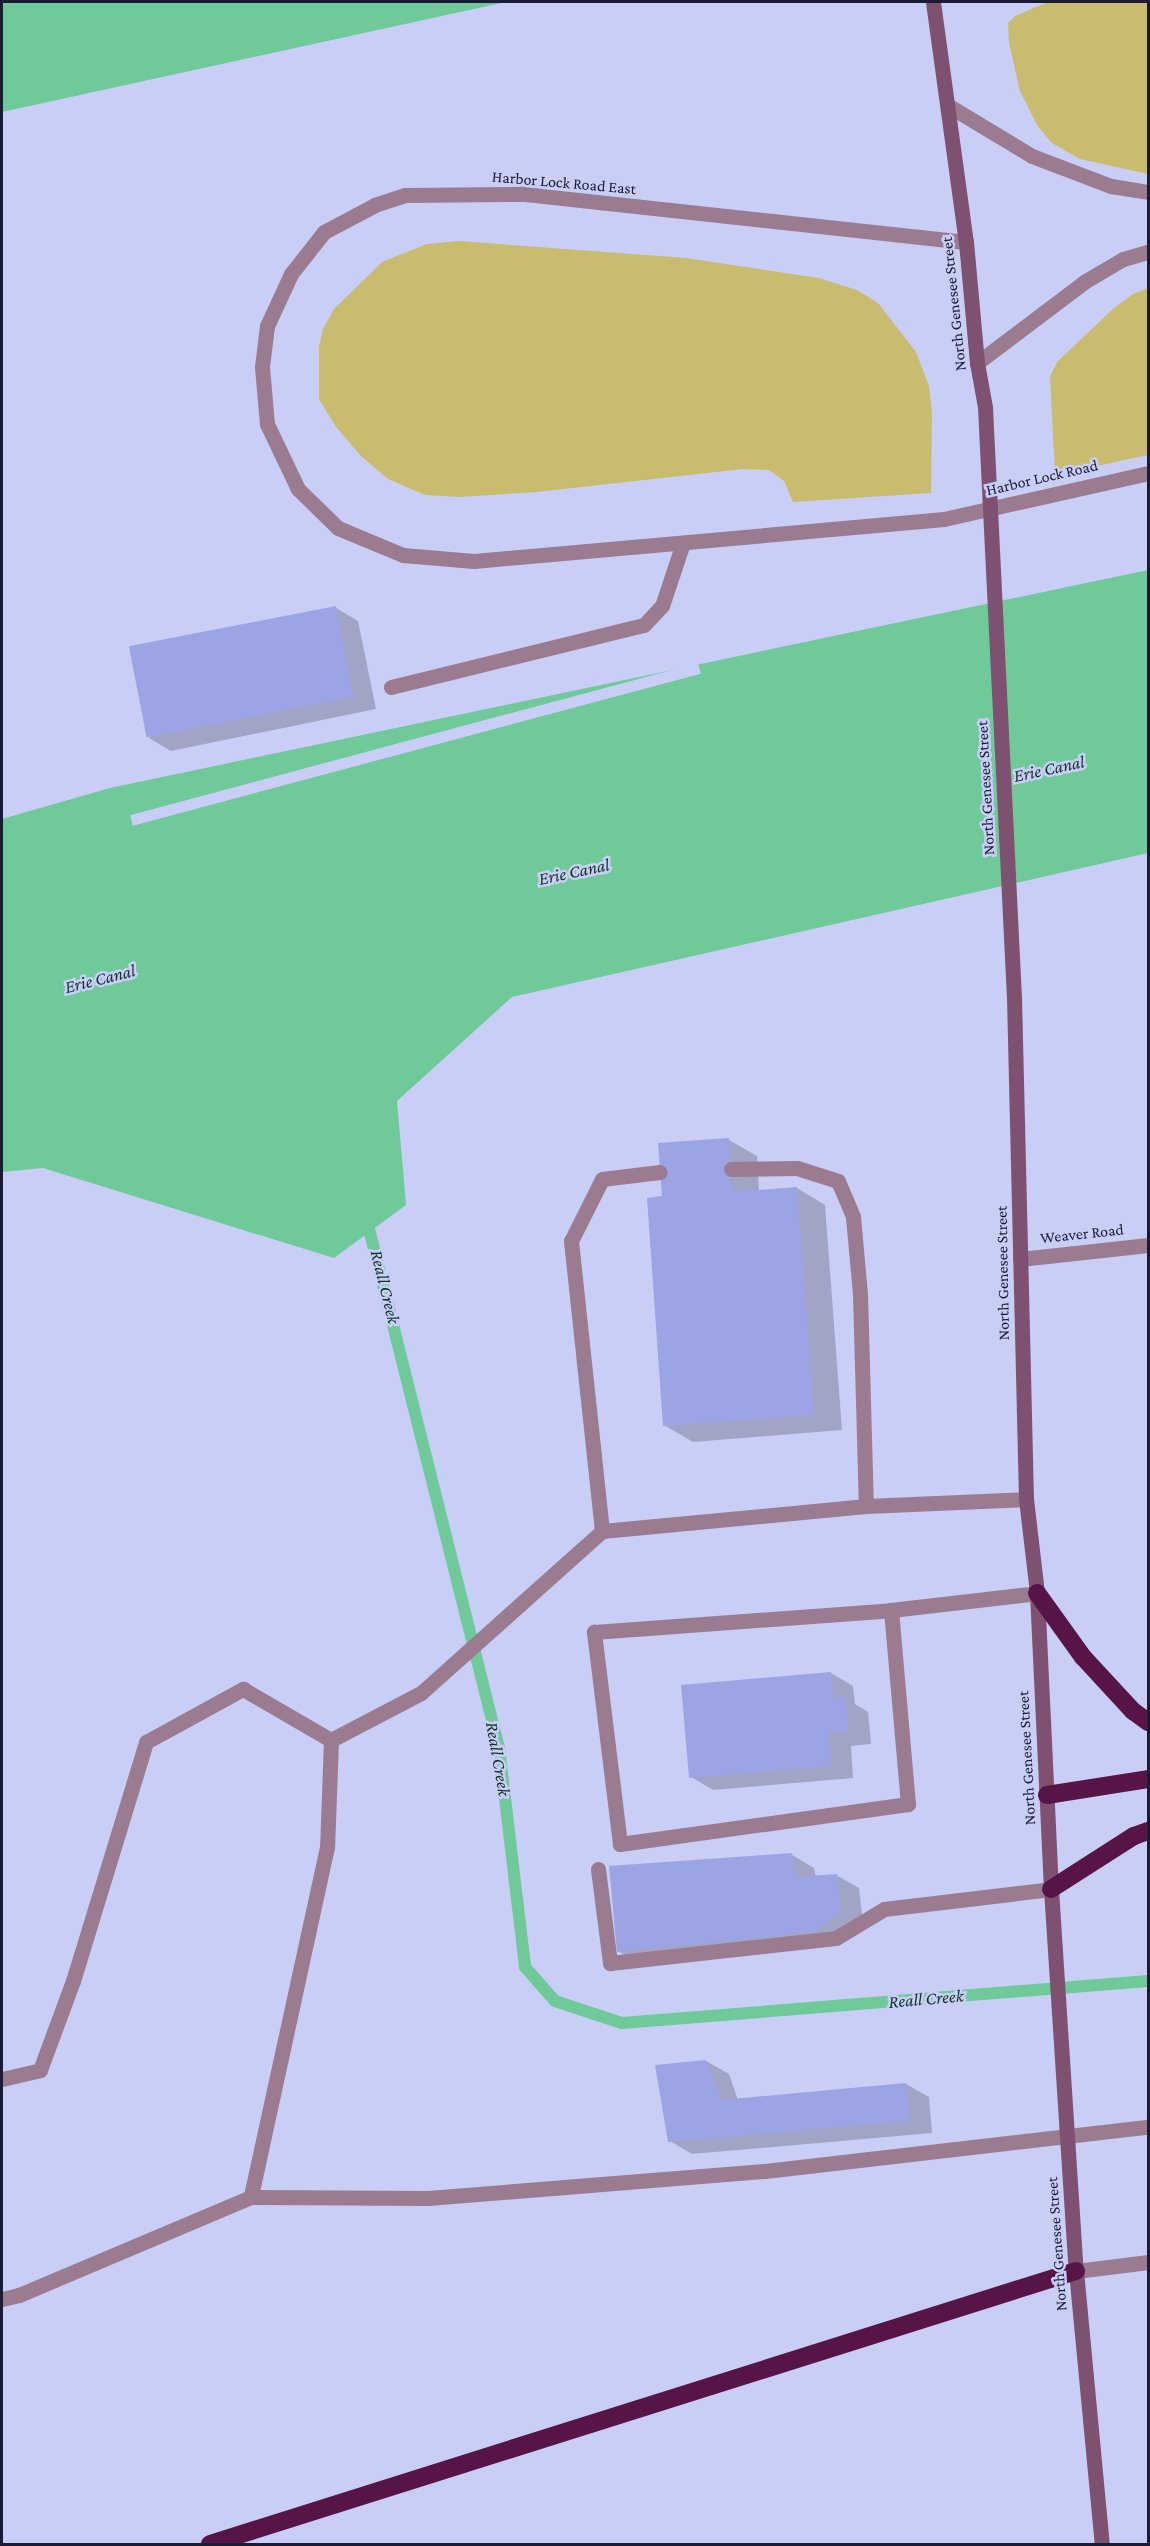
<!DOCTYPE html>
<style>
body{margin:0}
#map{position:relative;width:1150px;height:2546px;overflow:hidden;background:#c9cef7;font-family:"Crimson Pro",serif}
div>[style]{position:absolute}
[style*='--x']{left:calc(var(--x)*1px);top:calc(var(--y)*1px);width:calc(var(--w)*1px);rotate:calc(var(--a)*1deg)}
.green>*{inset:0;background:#c9bc6f}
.water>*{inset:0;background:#6fc999}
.pier>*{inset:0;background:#c9cef7;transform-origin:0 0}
.shadow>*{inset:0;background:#0003}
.stream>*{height:12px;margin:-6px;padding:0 6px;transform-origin:6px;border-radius:6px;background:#6fc999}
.building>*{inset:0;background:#9da4e5;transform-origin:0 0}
.service>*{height:15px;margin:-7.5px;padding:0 7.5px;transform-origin:7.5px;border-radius:7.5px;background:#9b7b90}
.minor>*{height:15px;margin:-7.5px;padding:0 7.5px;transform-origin:7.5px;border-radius:7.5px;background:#9b7b90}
.secondary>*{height:15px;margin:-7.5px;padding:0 7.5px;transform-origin:7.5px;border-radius:7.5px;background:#7f5170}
.motorway>*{height:18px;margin:-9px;padding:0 9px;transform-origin:9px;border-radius:9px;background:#561546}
.secondary-bridge>*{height:15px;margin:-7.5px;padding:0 7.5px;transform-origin:7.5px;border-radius:7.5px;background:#7f5170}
span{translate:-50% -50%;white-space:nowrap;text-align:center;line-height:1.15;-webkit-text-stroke:5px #c9cef7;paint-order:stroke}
.street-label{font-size:16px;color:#1a1b34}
.water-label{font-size:18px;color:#0e3623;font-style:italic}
.frame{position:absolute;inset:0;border:3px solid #1a1b34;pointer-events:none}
</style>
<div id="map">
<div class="green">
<i style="clip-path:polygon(1048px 2px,1148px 2px,1148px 174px,1080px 159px,1052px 143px,1037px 125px,1020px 91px,1009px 43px,1008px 23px,1015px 16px)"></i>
<i style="clip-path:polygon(459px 241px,686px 258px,819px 278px,857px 290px,878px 303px,916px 352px,929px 386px,932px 413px,931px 493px,793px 502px,784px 481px,769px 470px,743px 469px,537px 492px,459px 497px,425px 495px,388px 479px,361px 456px,336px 427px,319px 399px,319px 347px,323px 329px,334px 309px,382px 262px,427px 244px)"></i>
<i style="clip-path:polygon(1148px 288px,1148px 455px,1055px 475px,1050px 377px,1057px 362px,1114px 308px,1133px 294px)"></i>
</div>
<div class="water">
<i style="clip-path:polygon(2px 2px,506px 2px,2px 112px)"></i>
<i style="clip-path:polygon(1148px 570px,1148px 853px,512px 997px,397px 1101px,406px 1205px,334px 1258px,43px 1168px,2px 1172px,2px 819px,110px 788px)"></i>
</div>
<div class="pier">
<i style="left:698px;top:663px;width:11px;height:588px;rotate:75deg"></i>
</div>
<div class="shadow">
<i style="clip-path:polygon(336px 608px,358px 621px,376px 709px,171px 751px,149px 738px)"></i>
<i style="clip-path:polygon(729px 1140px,757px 1156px,759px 1191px,797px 1188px,825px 1205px,842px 1430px,693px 1442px,664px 1425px,664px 1198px)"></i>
<i style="clip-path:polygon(831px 1673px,853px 1686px,855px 1704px,868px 1712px,871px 1744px,851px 1746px,853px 1778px,713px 1790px,691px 1777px)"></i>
<i style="clip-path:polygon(792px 1855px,814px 1868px,816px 1877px,836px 1875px,859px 1888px,863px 1923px,839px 1944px,641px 1964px,618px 1951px)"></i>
<i style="clip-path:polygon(706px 2061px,729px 2074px,738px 2100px,906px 2084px,929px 2097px,932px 2133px,692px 2154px,670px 2141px)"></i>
</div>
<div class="stream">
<i style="--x:366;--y:1217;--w:547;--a:75.94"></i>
<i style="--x:499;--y:1748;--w:221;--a:83.2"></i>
<i style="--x:525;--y:1967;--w:45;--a:48.6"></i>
<i style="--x:555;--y:2001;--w:71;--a:18.2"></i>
<i style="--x:622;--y:2023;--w:528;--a:-4.57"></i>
</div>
<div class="building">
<i style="left:336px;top:606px;width:93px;height:211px;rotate:79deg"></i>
<i style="clip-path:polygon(729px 1138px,732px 1192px,797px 1187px,814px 1415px,663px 1426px,647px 1198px,662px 1196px,658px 1143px)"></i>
<i style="clip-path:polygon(831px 1672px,833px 1698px,846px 1697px,849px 1732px,829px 1733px,831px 1766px,689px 1778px,681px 1685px)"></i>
<i style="clip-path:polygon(792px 1853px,795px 1877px,837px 1874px,841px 1910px,816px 1932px,617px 1952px,609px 1866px)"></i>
<i style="clip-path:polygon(706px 2060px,721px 2100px,906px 2083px,910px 2121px,668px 2142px,655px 2065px)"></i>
</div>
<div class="service">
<i style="--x:949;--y:106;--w:97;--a:31.1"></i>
<i style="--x:1032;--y:156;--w:85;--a:20.8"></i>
<i style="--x:1111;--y:186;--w:37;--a:9"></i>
<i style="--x:977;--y:363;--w:134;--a:-37.1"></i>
<i style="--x:1084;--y:282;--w:45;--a:-30.5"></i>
<i style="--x:1123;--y:259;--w:26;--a:-16"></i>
<i style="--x:391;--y:687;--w:260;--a:-13.8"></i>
<i style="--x:644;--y:625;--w:26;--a:-47"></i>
<i style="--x:662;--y:606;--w:66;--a:-71.6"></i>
<i style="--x:731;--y:1169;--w:66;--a:-0.9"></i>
<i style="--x:797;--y:1168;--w:43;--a:17.6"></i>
<i style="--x:838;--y:1181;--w:39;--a:67"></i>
<i style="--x:853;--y:1217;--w:77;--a:84.8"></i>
<i style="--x:860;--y:1294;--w:212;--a:88.4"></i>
<i style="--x:602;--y:1531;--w:292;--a:-96.1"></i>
<i style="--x:571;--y:1241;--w:69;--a:-63.4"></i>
<i style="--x:602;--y:1179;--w:58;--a:-6.9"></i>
<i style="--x:891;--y:1610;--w:195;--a:85"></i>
<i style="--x:908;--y:1804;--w:291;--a:172.1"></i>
<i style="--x:620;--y:1844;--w:214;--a:-97"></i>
<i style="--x:594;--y:1632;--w:298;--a:-4.2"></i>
<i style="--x:891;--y:1610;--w:147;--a:-6.6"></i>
<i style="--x:331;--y:1740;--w:102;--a:-27.6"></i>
<i style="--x:421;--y:1693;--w:243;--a:-41.8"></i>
<i style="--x:602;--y:1531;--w:265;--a:-5.4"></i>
<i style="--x:866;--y:1506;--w:160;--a:-2.5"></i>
<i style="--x:598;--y:1869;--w:95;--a:82.7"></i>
<i style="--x:610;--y:1963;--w:227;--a:-6.3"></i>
<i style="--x:836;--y:1938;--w:56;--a:-31.1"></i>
<i style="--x:884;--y:1909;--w:168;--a:-6.8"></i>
<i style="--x:2;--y:2079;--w:39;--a:-13"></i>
<i style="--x:40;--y:2070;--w:95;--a:-69.7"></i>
<i style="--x:73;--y:1981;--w:250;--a:-73"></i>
<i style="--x:146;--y:1742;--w:111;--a:-28.7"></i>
<i style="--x:243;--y:1689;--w:102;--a:30.1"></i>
<i style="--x:331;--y:1740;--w:107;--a:92.1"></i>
<i style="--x:327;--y:1847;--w:358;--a:102.3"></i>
<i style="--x:1076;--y:2271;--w:73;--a:-7.1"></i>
<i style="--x:2;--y:2299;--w:17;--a:-13"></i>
<i style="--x:19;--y:2295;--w:252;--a:-22.9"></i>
<i style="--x:251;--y:2197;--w:177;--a:0.3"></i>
<i style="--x:428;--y:2198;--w:338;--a:-4.6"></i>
<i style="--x:765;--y:2171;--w:386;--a:-6.6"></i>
</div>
<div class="minor">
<i style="--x:966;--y:242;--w:448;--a:-173.8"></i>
<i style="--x:521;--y:194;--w:116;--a:179.5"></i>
<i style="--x:405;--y:195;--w:32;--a:162"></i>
<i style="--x:375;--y:205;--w:58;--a:152.1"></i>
<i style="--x:324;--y:232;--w:53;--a:128.2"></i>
<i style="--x:291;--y:274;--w:57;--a:114.8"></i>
<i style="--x:267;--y:326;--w:41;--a:97"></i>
<i style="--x:262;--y:367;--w:57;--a:85"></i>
<i style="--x:267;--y:424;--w:72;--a:64.5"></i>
<i style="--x:298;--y:489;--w:56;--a:44.3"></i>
<i style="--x:338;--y:528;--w:70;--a:22.6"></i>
<i style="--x:403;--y:555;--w:71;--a:4.8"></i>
<i style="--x:474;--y:561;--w:472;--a:-5.1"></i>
<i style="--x:944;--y:519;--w:209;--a:-12.7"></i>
<i style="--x:1020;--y:1259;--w:129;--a:-6.2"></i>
</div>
<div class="secondary">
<i style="--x:933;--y:2;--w:242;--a:82.2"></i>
<i style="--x:966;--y:242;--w:121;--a:84.8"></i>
<i style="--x:977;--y:363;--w:45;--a:79.7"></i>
<i style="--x:1014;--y:997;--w:502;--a:88.63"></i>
<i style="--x:1026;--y:1499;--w:95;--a:83.3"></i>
<i style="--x:1037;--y:1593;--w:296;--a:87.3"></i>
<i style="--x:1051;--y:1889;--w:383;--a:86.3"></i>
<i style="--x:1076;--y:2271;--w:274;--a:84.6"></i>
</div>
<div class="motorway">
<i style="--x:1037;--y:1593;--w:79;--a:54.3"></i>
<i style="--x:1083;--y:1657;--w:74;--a:47.2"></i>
<i style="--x:1133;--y:1711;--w:19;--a:36"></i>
<i style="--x:1047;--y:1795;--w:102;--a:-9"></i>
<i style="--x:1051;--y:1889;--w:98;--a:-32.6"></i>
<i style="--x:1134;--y:1836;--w:15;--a:-20"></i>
<i style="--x:210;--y:2544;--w:908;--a:-17.5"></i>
</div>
<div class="secondary-bridge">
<i style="--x:985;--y:407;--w:591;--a:87.19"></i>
</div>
<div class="street-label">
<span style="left:564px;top:183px;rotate:5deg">Harbor Lock Road East</span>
<span style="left:954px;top:304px;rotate:-96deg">North Genesee Street</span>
<span style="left:1042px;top:478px;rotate:-13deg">Harbor Lock Road</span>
<span style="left:986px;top:788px;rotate:-93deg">North Genesee Street</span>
<span style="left:1082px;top:1234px;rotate:-6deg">Weaver Road</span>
<span style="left:1003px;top:1273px;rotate:-91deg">North Genesee Street</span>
<span style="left:1027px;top:1758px;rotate:-93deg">North Genesee Street</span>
<span style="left:1057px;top:2244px;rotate:-94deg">North Genesee Street</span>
</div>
<div class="water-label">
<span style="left:1049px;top:769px;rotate:-12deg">Erie Canal</span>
<span style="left:574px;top:872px;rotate:-12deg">Erie Canal</span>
<span style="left:100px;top:979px;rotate:-14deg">Erie Canal</span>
<span style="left:385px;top:1287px;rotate:76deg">Reall Creek</span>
<span style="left:498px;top:1759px;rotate:80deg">Reall Creek</span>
<span style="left:926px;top:1999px;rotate:-5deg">Reall Creek</span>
</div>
<div class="frame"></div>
</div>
